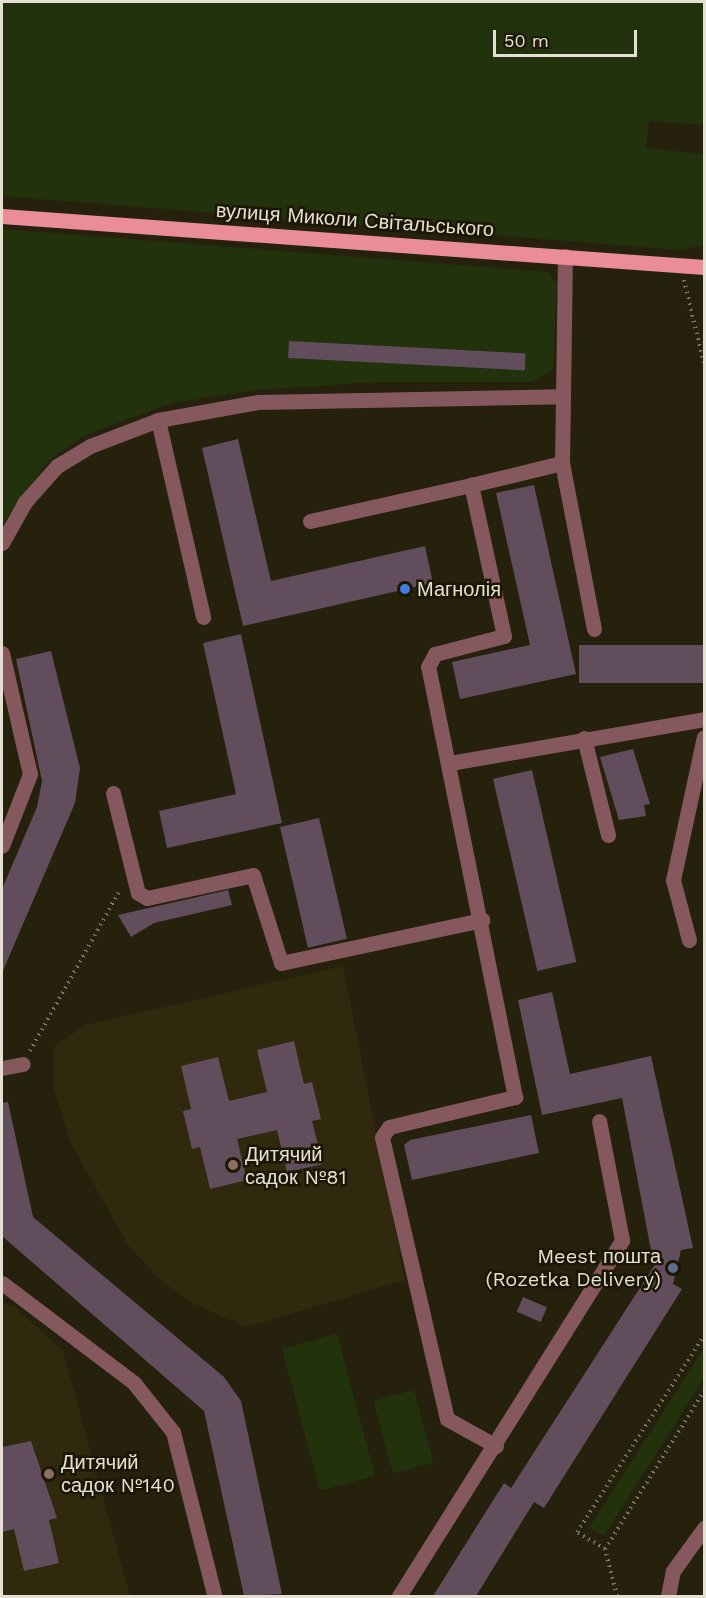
<!DOCTYPE html>
<meta charset="utf-8">
<style>
body{margin:0}
#map{position:relative;width:706px;height:1598px;overflow:hidden;background:#26210c;font-family:"Work Sans",sans-serif}
div>[style]{position:absolute}
[style*='--x']{left:calc(var(--x)*1px);top:calc(var(--y)*1px);width:calc(var(--w)*1px);rotate:calc(var(--a)*1deg)}
.built>*{inset:0;background:#30290d}
.green>*{inset:0;background:#22320c;transform-origin:0 0}
.building>*{inset:0;background:#614d5b;transform-origin:0 0}
.path>*{height:4px;margin-top:-2px;transform-origin:0;background:repeating-linear-gradient(90deg,#7b7765 0 1.5px,transparent 0 6px)}
.minor>*{height:15px;margin:-7.5px;padding:0 7.5px;transform-origin:7.5px;border-radius:7.5px;background:#85585d}
.major>*{height:15px;margin:-7.5px;padding:0 7.5px;transform-origin:7.5px;border-radius:7.5px;background:#ea8d99}
.dots>*{width:16px;height:16px;translate:-50% -50%;box-sizing:border-box;border:3px solid #1c1704;border-radius:50%}
span{translate:-50% -50%;white-space:nowrap;text-align:center;line-height:1.15;-webkit-text-stroke:5px #1c1704;paint-order:stroke}
.street-label{font-size:20px;color:#e4e1d4}
.poi-label{font-size:20px;color:#e4e1d4}
.left{translate:0 -50%;text-align:left}
.right{translate:-100% -50%;text-align:right}
.frame{position:absolute;inset:0;border:3px solid #e4e1d4;pointer-events:none}
.scale{position:absolute;left:493px;top:30px;width:144px;height:27px;box-sizing:border-box;border:3px solid #e4e1d4;border-top:0;padding-left:8px;font-size:18px;line-height:21px;white-space:nowrap;color:#e4e1d4;-webkit-text-stroke:4px #1c1704;paint-order:stroke}
</style>
<div id="map">
<div class="built">
<i style="clip-path:polygon(343px 966px,405px 1280px,246px 1327px,194px 1304px,160px 1280px,128px 1245px,70px 1142px,54px 1089px,54px 1047px,85px 1025px)"></i>
<i style="clip-path:polygon(2px 1303px,15px 1307px,63px 1351px,130px 1596px,2px 1596px)"></i>
</div>
<div class="green">
<i style="clip-path:polygon(2px 2px,704px 2px,704px 125px,649px 121px,646px 148px,704px 154px,704px 245px,681px 250px,2px 196px)"></i>
<i style="clip-path:polygon(2px 229px,548px 272px,557px 284px,553px 369px,532px 382px,377px 382px,258px 390px,172px 403px,85px 435px,49px 460px,2px 525px)"></i>
<i style="left:337px;top:1334px;width:147px;height:57px;rotate:75deg"></i>
<i style="clip-path:polygon(704px 1348px,704px 1378px,604px 1536px,589px 1528px)"></i>
<i style="left:414px;top:1390px;width:75px;height:42px;rotate:75deg"></i>
</div>
<div class="building">
<i style="left:289px;top:341px;width:237px;height:17px;rotate:3deg"></i>
<i style="clip-path:polygon(238px 439px,271px 581px,425px 546px,433px 583px,243px 626px,202px 448px)"></i>
<i style="clip-path:polygon(534px 485px,576px 674px,460px 699px,452px 662px,530px 645px,496px 493px)"></i>
<i style="clip-path:polygon(241px 634px,282px 823px,167px 848px,159px 811px,236px 794px,203px 643px)"></i>
<i style="left:705px;top:645px;width:38px;height:126px;rotate:90deg"></i>
<i style="clip-path:polygon(51px 651px,80px 768px,75px 803px,2px 973px,2px 889px,37px 807px,42px 781px,16px 659px)"></i>
<i style="clip-path:polygon(633px 749px,650px 804px,644px 805px,646px 816px,619px 820px,600px 757px)"></i>
<i style="left:532px;top:770px;width:197px;height:40px;rotate:77deg"></i>
<i style="left:319px;top:818px;width:124px;height:40px;rotate:77deg"></i>
<i style="clip-path:polygon(228px 890px,232px 905px,154px 923px,131px 937px,118px 915px)"></i>
<i style="clip-path:polygon(552px 992px,570px 1074px,651px 1056px,693px 1248px,681px 1250px,673px 1284px,682px 1289px,544px 1508px,534px 1502px,476px 1596px,433px 1596px,504px 1483px,511px 1488px,654px 1266px,622px 1098px,542px 1115px,518px 1000px)"></i>
<i style="clip-path:polygon(294px 1041px,304px 1084px,312px 1082px,321px 1119px,312px 1121px,323px 1164px,287px 1172px,277px 1130px,237px 1139px,247px 1180px,210px 1189px,200px 1147px,192px 1149px,183px 1111px,191px 1109px,181px 1066px,218px 1057px,229px 1101px,267px 1092px,257px 1050px)"></i>
<i style="clip-path:polygon(8px 1102px,33px 1217px,224px 1377px,241px 1401px,282px 1594px,244px 1596px,204px 1411px,2px 1236px,2px 1103px)"></i>
<i style="clip-path:polygon(531px 1115px,539px 1153px,412px 1180px,404px 1145px,410px 1140px)"></i>
<i style="left:523px;top:1297px;width:26px;height:16px;rotate:23deg"></i>
<i style="clip-path:polygon(31px 1441px,57px 1518px,49px 1520px,59px 1563px,24px 1571px,14px 1529px,2px 1532px,2px 1447px)"></i>
</div>
<div class="path">
<i style="--x:684;--y:280;--w:86;--a:76.6"></i>
<i style="--x:30;--y:1051;--w:184;--a:-60.8"></i>
<i style="--x:605;--y:1549;--w:33;--a:-149"></i>
<i style="--x:577;--y:1532;--w:234;--a:-57.1"></i>
<i style="--x:617;--y:1596;--w:49;--a:-104.3"></i>
<i style="--x:605;--y:1549;--w:186;--a:-57.9"></i>
</div>
<div class="minor">
<i style="--x:158;--y:420;--w:202;--a:77.1"></i>
<i style="--x:562;--y:463;--w:169;--a:79.1"></i>
<i style="--x:310;--y:521;--w:165;--a:-12.6"></i>
<i style="--x:2;--y:543;--w:47;--a:-60.7"></i>
<i style="--x:25;--y:502;--w:48;--a:-48.4"></i>
<i style="--x:57;--y:466;--w:39;--a:-31"></i>
<i style="--x:90;--y:446;--w:73;--a:-20.9"></i>
<i style="--x:158;--y:420;--w:102;--a:-10.2"></i>
<i style="--x:258;--y:402;--w:305;--a:-1.1"></i>
<i style="--x:563;--y:396;--w:140;--a:-89.2"></i>
<i style="--x:2;--y:653;--w:124;--a:77"></i>
<i style="--x:30;--y:774;--w:77;--a:111.3"></i>
<i style="--x:584;--y:738;--w:100;--a:76.1"></i>
<i style="--x:450;--y:763;--w:258;--a:-9.8"></i>
<i style="--x:113;--y:793;--w:103;--a:76"></i>
<i style="--x:138;--y:893;--w:10;--a:29"></i>
<i style="--x:147;--y:898;--w:108;--a:-12.2"></i>
<i style="--x:253;--y:875;--w:92;--a:72.3"></i>
<i style="--x:281;--y:963;--w:206;--a:-12.1"></i>
<i style="--x:689;--y:940;--w:62;--a:-104.9"></i>
<i style="--x:673;--y:880;--w:146;--a:-77.8"></i>
<i style="--x:2;--y:1068;--w:21;--a:-11"></i>
<i style="--x:2;--y:1283;--w:166;--a:37.1"></i>
<i style="--x:134;--y:1383;--w:63;--a:51.5"></i>
<i style="--x:173;--y:1432;--w:167;--a:75.8"></i>
<i style="--x:496;--y:1446;--w:56;--a:-151.1"></i>
<i style="--x:447;--y:1419;--w:289;--a:-103"></i>
<i style="--x:382;--y:1137;--w:12;--a:-55"></i>
<i style="--x:389;--y:1127;--w:130;--a:-13.4"></i>
<i style="--x:515;--y:1097;--w:439;--a:-101.4"></i>
<i style="--x:428;--y:667;--w:15;--a:-62"></i>
<i style="--x:435;--y:654;--w:71;--a:-14.6"></i>
<i style="--x:504;--y:636;--w:155;--a:-102.3"></i>
<i style="--x:471;--y:485;--w:94;--a:-13.6"></i>
<i style="--x:562;--y:463;--w:67;--a:-89.1"></i>
<i style="--x:399;--y:1596;--w:420;--a:-57.9"></i>
<i style="--x:622;--y:1240;--w:121;--a:-100.9"></i>
<i style="--x:668;--y:1596;--w:25;--a:-79"></i>
<i style="--x:673;--y:1571;--w:53;--a:-54.2"></i>
</div>
<div class="major">
<i style="--x:2;--y:216;--w:704;--a:4.16"></i>
</div>
<div class="dots">
<i style="left:405px;top:589px;background:#3f7fe0"></i>
<i style="left:233px;top:1165px;background:#8d6e63"></i>
<i style="left:673px;top:1268px;background:#5c6f8a"></i>
<i style="left:49px;top:1474px;background:#8d6e63"></i>
</div>
<div class="street-label">
<span style="left:355px;top:220px;rotate:4deg">вулиця Миколи Світальського</span>
</div>
<div class="poi-label">
<span class="left" style="left:417px;top:589px">Магнолія</span>
<span class="left" style="left:245px;top:1166px">Дитячий<br>садок №81</span>
<span class="right" style="left:661px;top:1268px">Meest пошта<br>(Rozetka Delivery)</span>
<span class="left" style="left:61px;top:1474px">Дитячий<br>садок №140</span>
</div>
<div class="frame"></div>
<div class="scale">50 m</div>
</div>
